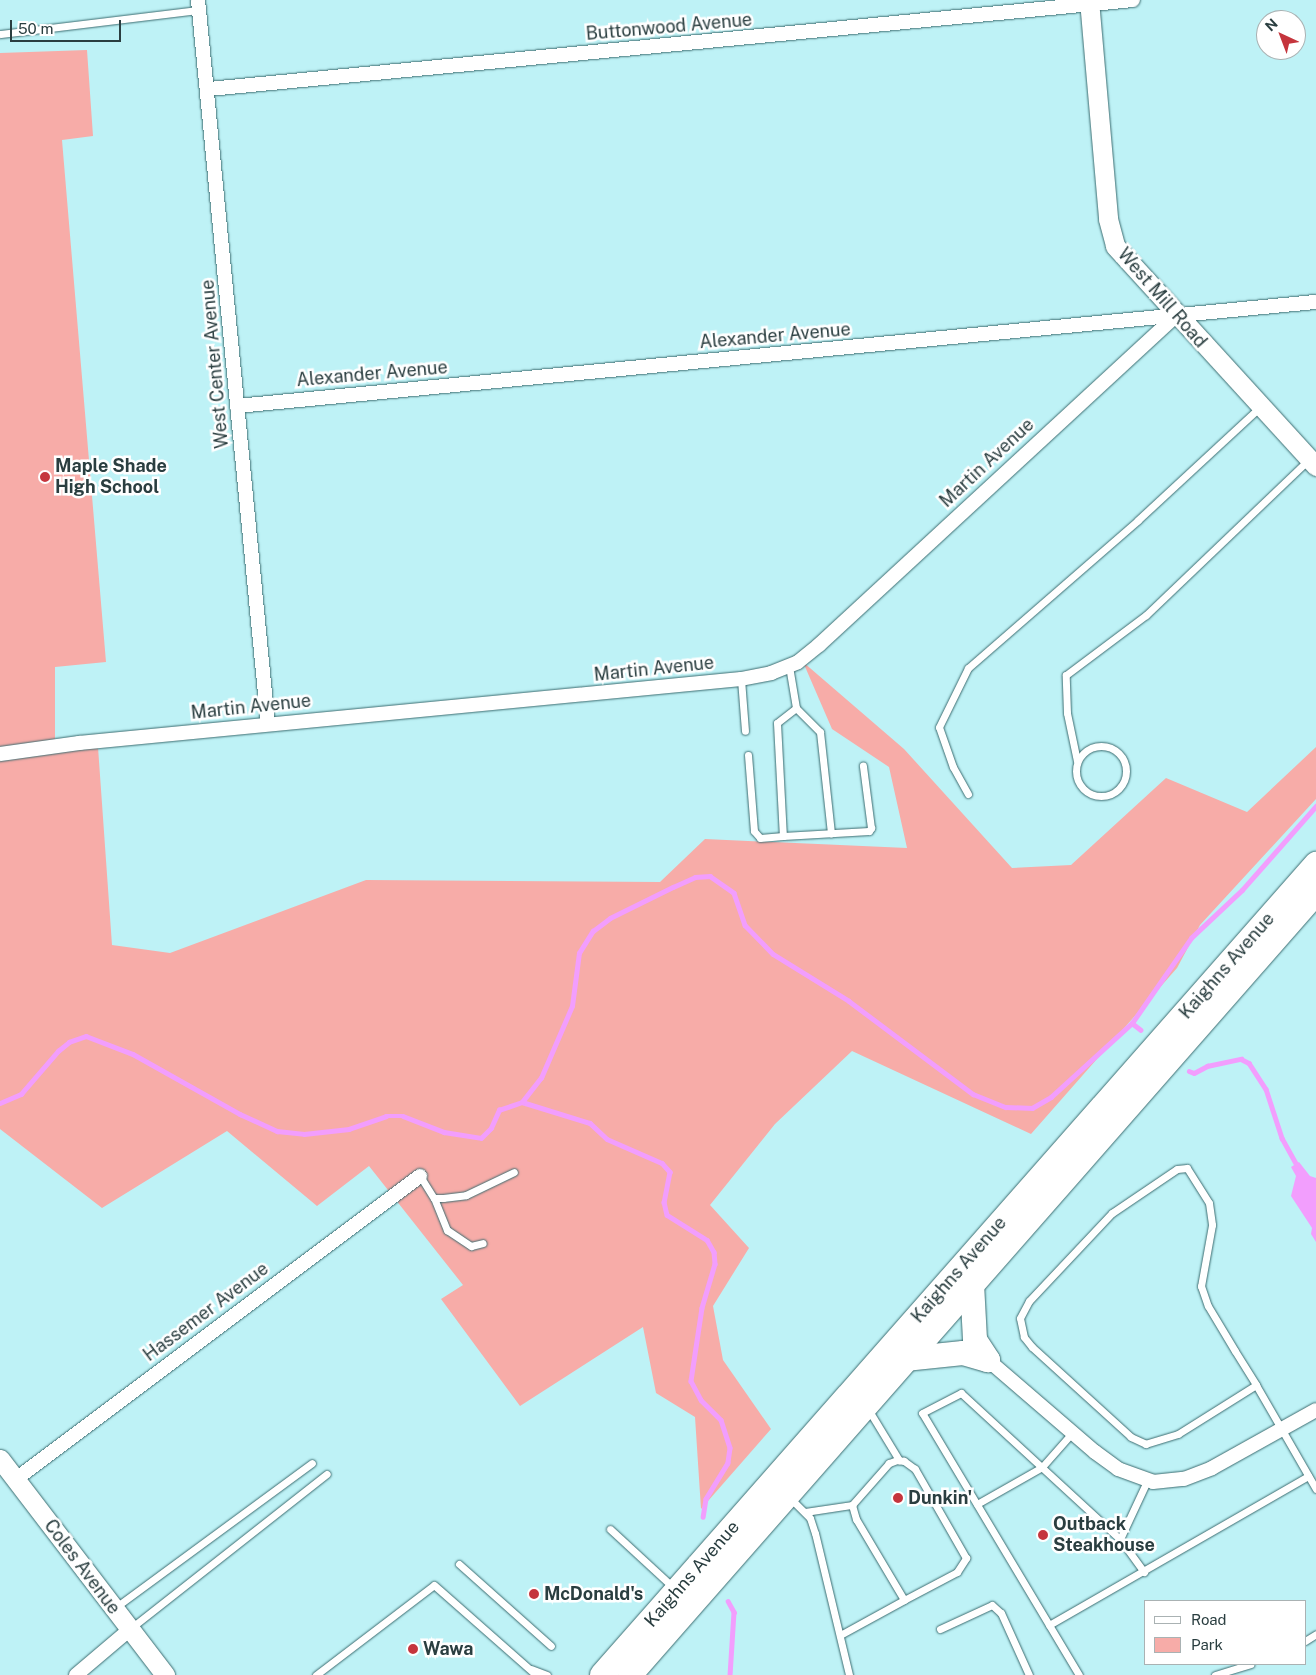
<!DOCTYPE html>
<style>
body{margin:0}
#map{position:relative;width:1316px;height:1675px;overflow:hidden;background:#bef2f6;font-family:"Public Sans",sans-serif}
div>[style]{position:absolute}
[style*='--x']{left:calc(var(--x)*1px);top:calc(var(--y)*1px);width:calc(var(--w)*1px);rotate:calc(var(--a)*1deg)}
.green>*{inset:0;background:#f7aca8}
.water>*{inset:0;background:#f29efd}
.stream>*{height:4.5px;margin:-2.25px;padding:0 2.25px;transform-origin:2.25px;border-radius:2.25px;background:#f29efd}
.roads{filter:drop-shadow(0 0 1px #3c6c70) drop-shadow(0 0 1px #3c6c70)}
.lane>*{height:7px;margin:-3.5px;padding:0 3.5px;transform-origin:3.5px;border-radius:3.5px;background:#fff}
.lane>.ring{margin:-3.5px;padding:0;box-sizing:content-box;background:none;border:7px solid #fff;border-radius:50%}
.street>*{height:14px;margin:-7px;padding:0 7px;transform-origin:7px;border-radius:7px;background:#fff}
.secondary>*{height:19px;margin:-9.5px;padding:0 9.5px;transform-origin:9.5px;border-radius:9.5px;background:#fff}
.highway>*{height:24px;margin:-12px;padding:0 12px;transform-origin:12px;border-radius:12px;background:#fff}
.dots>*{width:14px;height:14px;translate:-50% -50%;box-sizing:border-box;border:2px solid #fff;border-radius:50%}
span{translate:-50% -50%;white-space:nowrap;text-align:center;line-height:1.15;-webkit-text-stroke:5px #fff;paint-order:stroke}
.street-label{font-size:18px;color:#2a3e40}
.poi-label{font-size:18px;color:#2a3e40;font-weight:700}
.left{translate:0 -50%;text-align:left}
.legend{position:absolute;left:1144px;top:1600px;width:162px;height:65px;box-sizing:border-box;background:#fff;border:1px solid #aab2b3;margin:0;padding:6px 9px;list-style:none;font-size:15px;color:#2a3e40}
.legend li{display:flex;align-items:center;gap:10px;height:25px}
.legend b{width:25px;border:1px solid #aab2b3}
.north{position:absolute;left:1256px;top:10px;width:50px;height:50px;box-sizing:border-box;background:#fff;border:1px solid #aab2b3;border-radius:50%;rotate:317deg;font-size:14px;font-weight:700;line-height:20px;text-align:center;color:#2a3e40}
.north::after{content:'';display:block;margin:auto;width:18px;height:22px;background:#c5353d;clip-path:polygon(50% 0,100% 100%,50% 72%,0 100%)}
.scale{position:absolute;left:10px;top:20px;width:111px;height:22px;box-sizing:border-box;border:2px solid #2a3e40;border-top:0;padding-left:6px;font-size:15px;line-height:18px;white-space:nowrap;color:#2a3e40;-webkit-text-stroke:4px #fff;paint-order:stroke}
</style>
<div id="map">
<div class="green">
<i style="clip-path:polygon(87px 50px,93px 136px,62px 140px,106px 662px,55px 667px,55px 744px,98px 747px,112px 945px,170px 953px,366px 880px,660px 882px,705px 839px,907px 848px,889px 767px,832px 729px,803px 662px,904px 749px,1012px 868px,1071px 865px,1166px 778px,1247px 812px,1316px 747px,1316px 799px,1200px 925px,1177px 968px,1031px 1134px,852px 1051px,775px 1124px,710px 1205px,749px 1248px,713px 1306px,723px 1360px,771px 1429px,701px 1509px,695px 1417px,656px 1393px,643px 1327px,520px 1406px,441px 1299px,463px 1285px,369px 1166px,317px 1206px,227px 1131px,102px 1208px,0 1129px,0 53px)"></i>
</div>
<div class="water">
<i style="clip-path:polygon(1299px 1162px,1310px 1176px,1316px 1178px,1316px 1242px,1311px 1234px,1312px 1228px,1291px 1196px,1296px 1176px,1291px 1167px)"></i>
</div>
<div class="stream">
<i style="--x:1132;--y:1023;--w:11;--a:38"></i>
<i style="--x:1189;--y:1071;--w:5;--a:22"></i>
<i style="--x:1194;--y:1073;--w:15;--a:-28"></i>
<i style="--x:1207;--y:1066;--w:35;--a:-12"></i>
<i style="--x:1241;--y:1059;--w:9;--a:27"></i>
<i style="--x:1249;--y:1063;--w:31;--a:57"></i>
<i style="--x:1266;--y:1089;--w:52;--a:71.9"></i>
<i style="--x:1282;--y:1138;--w:35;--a:61"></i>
<i style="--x:522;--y:1102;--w:71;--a:17.2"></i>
<i style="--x:590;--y:1123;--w:23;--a:43"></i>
<i style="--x:607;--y:1139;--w:60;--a:23.6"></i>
<i style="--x:662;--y:1163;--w:12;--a:48"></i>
<i style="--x:670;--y:1172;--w:31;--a:101"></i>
<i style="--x:664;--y:1202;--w:13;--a:77"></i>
<i style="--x:667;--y:1215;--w:47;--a:32"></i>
<i style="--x:707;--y:1240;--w:14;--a:60"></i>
<i style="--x:714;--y:1252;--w:12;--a:85"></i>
<i style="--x:715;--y:1264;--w:46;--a:106.5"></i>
<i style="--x:702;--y:1308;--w:74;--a:98.6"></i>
<i style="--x:691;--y:1381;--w:21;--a:62"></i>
<i style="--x:701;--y:1400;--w:28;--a:45"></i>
<i style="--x:721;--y:1420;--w:29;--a:72"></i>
<i style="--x:730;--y:1448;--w:15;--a:98"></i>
<i style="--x:728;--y:1463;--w:42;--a:121.4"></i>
<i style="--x:706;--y:1499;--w:18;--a:99"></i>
<i style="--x:0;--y:1103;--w:23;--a:-23"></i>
<i style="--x:21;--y:1094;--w:57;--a:-49.3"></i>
<i style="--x:58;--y:1051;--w:14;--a:-39"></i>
<i style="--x:69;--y:1042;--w:18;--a:-19"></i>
<i style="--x:86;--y:1036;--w:50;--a:21"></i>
<i style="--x:133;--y:1054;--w:123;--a:29.3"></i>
<i style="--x:240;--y:1114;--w:41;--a:24.7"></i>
<i style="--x:277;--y:1131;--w:27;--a:6"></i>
<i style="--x:304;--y:1134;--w:45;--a:-6.3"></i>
<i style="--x:349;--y:1129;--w:39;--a:-19"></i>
<i style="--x:386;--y:1116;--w:17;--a:0"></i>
<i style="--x:403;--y:1116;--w:44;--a:21.3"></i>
<i style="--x:444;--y:1132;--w:37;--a:9"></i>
<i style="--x:481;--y:1138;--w:14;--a:-45"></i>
<i style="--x:491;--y:1128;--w:20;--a:-66"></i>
<i style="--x:499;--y:1110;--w:24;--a:-19"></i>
<i style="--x:522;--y:1102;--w:31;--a:-52"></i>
<i style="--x:541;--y:1078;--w:78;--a:-66.7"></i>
<i style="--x:572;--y:1006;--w:53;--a:-82.5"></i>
<i style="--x:579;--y:953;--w:26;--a:-58"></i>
<i style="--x:593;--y:931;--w:21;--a:-37"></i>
<i style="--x:610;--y:918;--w:70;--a:-26.2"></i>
<i style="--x:673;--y:887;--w:24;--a:-24"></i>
<i style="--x:695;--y:877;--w:15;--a:-4"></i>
<i style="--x:710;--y:876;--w:29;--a:35"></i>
<i style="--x:734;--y:893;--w:34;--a:71"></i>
<i style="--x:745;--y:925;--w:40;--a:46"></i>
<i style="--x:773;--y:954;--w:89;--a:31.7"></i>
<i style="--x:849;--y:1001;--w:155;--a:36.9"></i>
<i style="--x:973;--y:1094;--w:35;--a:22"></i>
<i style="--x:1006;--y:1107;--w:26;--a:2"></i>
<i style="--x:1032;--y:1108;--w:22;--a:-30"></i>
<i style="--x:1051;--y:1097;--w:110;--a:-42.4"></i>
<i style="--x:1132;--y:1023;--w:103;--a:-55.2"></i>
<i style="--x:1191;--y:938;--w:70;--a:-43.3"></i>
<i style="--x:1242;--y:890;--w:112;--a:-48.6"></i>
<i style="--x:728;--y:1601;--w:13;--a:61"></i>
<i style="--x:734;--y:1612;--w:63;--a:93.6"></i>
</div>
<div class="roads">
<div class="lane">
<i style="--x:0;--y:34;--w:200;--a:-6.9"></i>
<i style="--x:789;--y:666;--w:43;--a:80.5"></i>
<i style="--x:796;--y:708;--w:34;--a:45"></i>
<i style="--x:820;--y:732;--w:102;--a:83.8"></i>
<i style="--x:741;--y:679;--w:52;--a:85.6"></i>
<i style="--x:796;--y:708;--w:24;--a:142"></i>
<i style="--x:777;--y:723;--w:113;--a:87"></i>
<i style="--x:783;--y:836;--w:86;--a:-3.3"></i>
<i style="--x:869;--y:831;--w:4;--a:-56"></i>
<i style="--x:871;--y:828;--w:63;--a:-97.4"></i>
<i class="ring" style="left:1076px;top:746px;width:43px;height:43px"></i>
<i style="--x:748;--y:755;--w:76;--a:85.5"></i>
<i style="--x:754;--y:831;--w:9;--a:49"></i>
<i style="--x:760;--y:838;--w:23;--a:-5"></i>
<i style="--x:1077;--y:761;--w:49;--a:-101.8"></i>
<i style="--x:1067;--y:713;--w:38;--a:-92"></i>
<i style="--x:1066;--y:675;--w:100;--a:-36.9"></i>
<i style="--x:1146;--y:615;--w:226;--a:-43.7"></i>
<i style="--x:968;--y:794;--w:31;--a:-119"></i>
<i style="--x:953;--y:767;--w:42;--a:-109.3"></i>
<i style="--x:939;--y:727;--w:66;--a:-63.8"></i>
<i style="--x:968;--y:668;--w:225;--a:-41"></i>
<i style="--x:1138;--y:520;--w:166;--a:-42.8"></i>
<i style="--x:420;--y:1176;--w:26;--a:58"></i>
<i style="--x:434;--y:1198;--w:9;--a:0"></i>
<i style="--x:443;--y:1198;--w:23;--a:-7"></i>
<i style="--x:466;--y:1195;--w:53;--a:-25.6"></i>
<i style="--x:434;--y:1198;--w:35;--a:68"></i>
<i style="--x:447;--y:1230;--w:29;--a:34"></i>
<i style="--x:471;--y:1246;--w:12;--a:-14"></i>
<i style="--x:1256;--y:1385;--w:92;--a:147.9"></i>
<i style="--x:1178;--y:1434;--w:34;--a:163"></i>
<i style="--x:1146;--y:1444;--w:17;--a:-155"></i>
<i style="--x:1131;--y:1437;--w:134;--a:-137.7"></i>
<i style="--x:1032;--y:1347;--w:13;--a:-129"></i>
<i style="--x:1024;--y:1337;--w:19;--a:-102"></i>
<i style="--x:1020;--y:1318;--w:19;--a:-62"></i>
<i style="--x:1029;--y:1301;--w:121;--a:-46.7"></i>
<i style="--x:1112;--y:1213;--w:78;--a:-34.1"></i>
<i style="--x:1177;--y:1169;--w:10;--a:-6"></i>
<i style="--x:1187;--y:1168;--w:41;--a:57.8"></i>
<i style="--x:1209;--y:1203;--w:22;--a:82"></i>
<i style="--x:1212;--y:1225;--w:62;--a:100.2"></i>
<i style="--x:1201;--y:1286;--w:21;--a:71"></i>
<i style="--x:1208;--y:1306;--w:52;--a:59"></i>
<i style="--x:1235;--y:1351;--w:40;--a:58"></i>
<i style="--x:1256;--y:1385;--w:52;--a:60"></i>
<i style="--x:1282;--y:1430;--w:68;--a:60"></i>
<i style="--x:868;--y:1409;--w:60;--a:58.7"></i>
<i style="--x:790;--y:1498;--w:28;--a:45"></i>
<i style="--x:810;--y:1518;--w:16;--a:72"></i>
<i style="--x:815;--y:1533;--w:146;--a:76.5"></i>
<i style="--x:977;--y:1504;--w:75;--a:-29.6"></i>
<i style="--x:1042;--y:1467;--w:45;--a:-48.6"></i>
<i style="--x:805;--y:1512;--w:48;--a:-8.5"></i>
<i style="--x:610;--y:1529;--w:87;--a:42.7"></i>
<i style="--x:1120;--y:1539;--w:41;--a:54"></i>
<i style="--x:459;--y:1564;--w:123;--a:41.7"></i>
<i style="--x:116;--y:1607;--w:243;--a:-36.3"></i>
<i style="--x:1049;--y:1625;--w:299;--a:-29.9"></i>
<i style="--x:131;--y:1628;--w:249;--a:-38.2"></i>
<i style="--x:940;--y:1629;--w:57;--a:-24.8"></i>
<i style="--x:992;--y:1605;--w:12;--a:42"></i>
<i style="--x:1001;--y:1613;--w:68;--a:65.7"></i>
<i style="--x:842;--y:1634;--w:71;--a:-28.7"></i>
<i style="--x:904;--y:1600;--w:60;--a:-27.8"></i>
<i style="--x:957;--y:1572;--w:17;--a:-57"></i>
<i style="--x:966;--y:1558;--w:103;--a:-119.8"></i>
<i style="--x:915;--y:1469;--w:14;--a:-144"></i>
<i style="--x:904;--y:1461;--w:7;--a:-172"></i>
<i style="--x:897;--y:1460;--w:9;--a:159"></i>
<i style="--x:889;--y:1463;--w:56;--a:131.4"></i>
<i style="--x:852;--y:1505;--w:15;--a:74"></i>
<i style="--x:856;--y:1519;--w:94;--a:59.3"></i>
<i style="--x:1305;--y:1641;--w:13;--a:-32"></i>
<i style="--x:531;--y:1669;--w:17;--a:21"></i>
<i style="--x:316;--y:1675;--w:148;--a:-37.3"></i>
<i style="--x:434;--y:1585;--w:136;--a:41.4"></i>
<i style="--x:1079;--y:1675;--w:305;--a:-120.9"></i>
<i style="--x:922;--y:1413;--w:44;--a:-27.1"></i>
<i style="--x:961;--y:1393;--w:216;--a:42.6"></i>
<i style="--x:1120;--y:1539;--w:64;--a:-65"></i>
<i style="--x:1215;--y:1675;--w:37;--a:-17"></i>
</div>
<div class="street">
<i style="--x:198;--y:0;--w:727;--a:84.48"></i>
<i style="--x:209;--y:89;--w:928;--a:-5.5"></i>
<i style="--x:237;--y:406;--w:1084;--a:-5.51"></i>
<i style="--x:0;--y:754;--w:80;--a:-7.9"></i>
<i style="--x:79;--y:743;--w:665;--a:-5.52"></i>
<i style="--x:741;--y:679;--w:31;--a:-11"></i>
<i style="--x:771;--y:673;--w:29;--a:-22"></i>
<i style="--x:798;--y:662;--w:27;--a:-39"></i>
<i style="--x:819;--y:645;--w:486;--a:-42.7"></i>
<i style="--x:988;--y:1360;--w:141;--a:40.7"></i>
<i style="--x:1095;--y:1452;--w:29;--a:36"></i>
<i style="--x:1118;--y:1469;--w:37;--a:20"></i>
<i style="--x:1153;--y:1482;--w:31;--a:-6"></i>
<i style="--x:1184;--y:1479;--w:30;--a:-21"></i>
<i style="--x:1212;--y:1468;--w:119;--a:-29.1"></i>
<i style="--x:16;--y:1479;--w:505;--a:-36.87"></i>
<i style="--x:76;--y:1675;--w:70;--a:-40.3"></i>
</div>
<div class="secondary">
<i style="--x:1089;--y:0;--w:220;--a:85"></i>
<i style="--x:1108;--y:219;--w:28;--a:75"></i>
<i style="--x:1115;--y:246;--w:298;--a:47.6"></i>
<i style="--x:0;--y:1459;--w:272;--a:52.6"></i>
</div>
<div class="highway">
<i style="--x:972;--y:1284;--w:56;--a:86.9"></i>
<i style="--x:975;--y:1340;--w:24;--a:57"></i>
<i style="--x:905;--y:1359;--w:58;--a:-5.9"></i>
<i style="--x:963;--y:1353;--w:26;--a:16"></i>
<i style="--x:602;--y:1675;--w:1081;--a:-48.64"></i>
<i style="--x:630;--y:1675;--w:1040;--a:-48.74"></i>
</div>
</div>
<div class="dots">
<i style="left:45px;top:477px;background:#c5353d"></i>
<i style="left:898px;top:1498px;background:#c5353d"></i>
<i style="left:1043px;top:1535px;background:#c5353d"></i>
<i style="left:534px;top:1594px;background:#c5353d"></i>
<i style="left:413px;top:1649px;background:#c5353d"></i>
</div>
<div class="street-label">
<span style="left:669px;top:27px;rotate:-5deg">Buttonwood Avenue</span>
<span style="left:1162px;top:298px;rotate:49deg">West Mill Road</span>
<span style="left:775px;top:336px;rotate:-5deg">Alexander Avenue</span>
<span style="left:215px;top:364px;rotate:-95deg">West Center Avenue</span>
<span style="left:372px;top:374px;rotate:-5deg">Alexander Avenue</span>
<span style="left:987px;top:463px;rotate:-43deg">Martin Avenue</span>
<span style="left:654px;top:669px;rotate:-6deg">Martin Avenue</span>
<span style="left:251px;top:707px;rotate:-6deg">Martin Avenue</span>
<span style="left:1227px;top:966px;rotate:-49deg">Kaighns Avenue</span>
<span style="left:959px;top:1270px;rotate:-49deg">Kaighns Avenue</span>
<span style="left:206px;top:1312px;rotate:-37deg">Hassemer Avenue</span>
<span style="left:82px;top:1567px;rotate:53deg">Coles Avenue</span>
<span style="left:692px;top:1574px;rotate:-49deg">Kaighns Avenue</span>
</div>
<div class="poi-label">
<span class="left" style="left:55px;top:477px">Maple Shade<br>High School</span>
<span class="left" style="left:908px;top:1498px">Dunkin'</span>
<span class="left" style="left:1053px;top:1535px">Outback<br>Steakhouse</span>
<span class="left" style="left:544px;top:1594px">McDonald's</span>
<span class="left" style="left:423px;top:1649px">Wawa</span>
</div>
<ul class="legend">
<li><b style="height:6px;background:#fff"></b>Road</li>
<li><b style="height:14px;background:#f7aca8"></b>Park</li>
</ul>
<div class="north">N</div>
<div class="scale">50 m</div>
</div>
